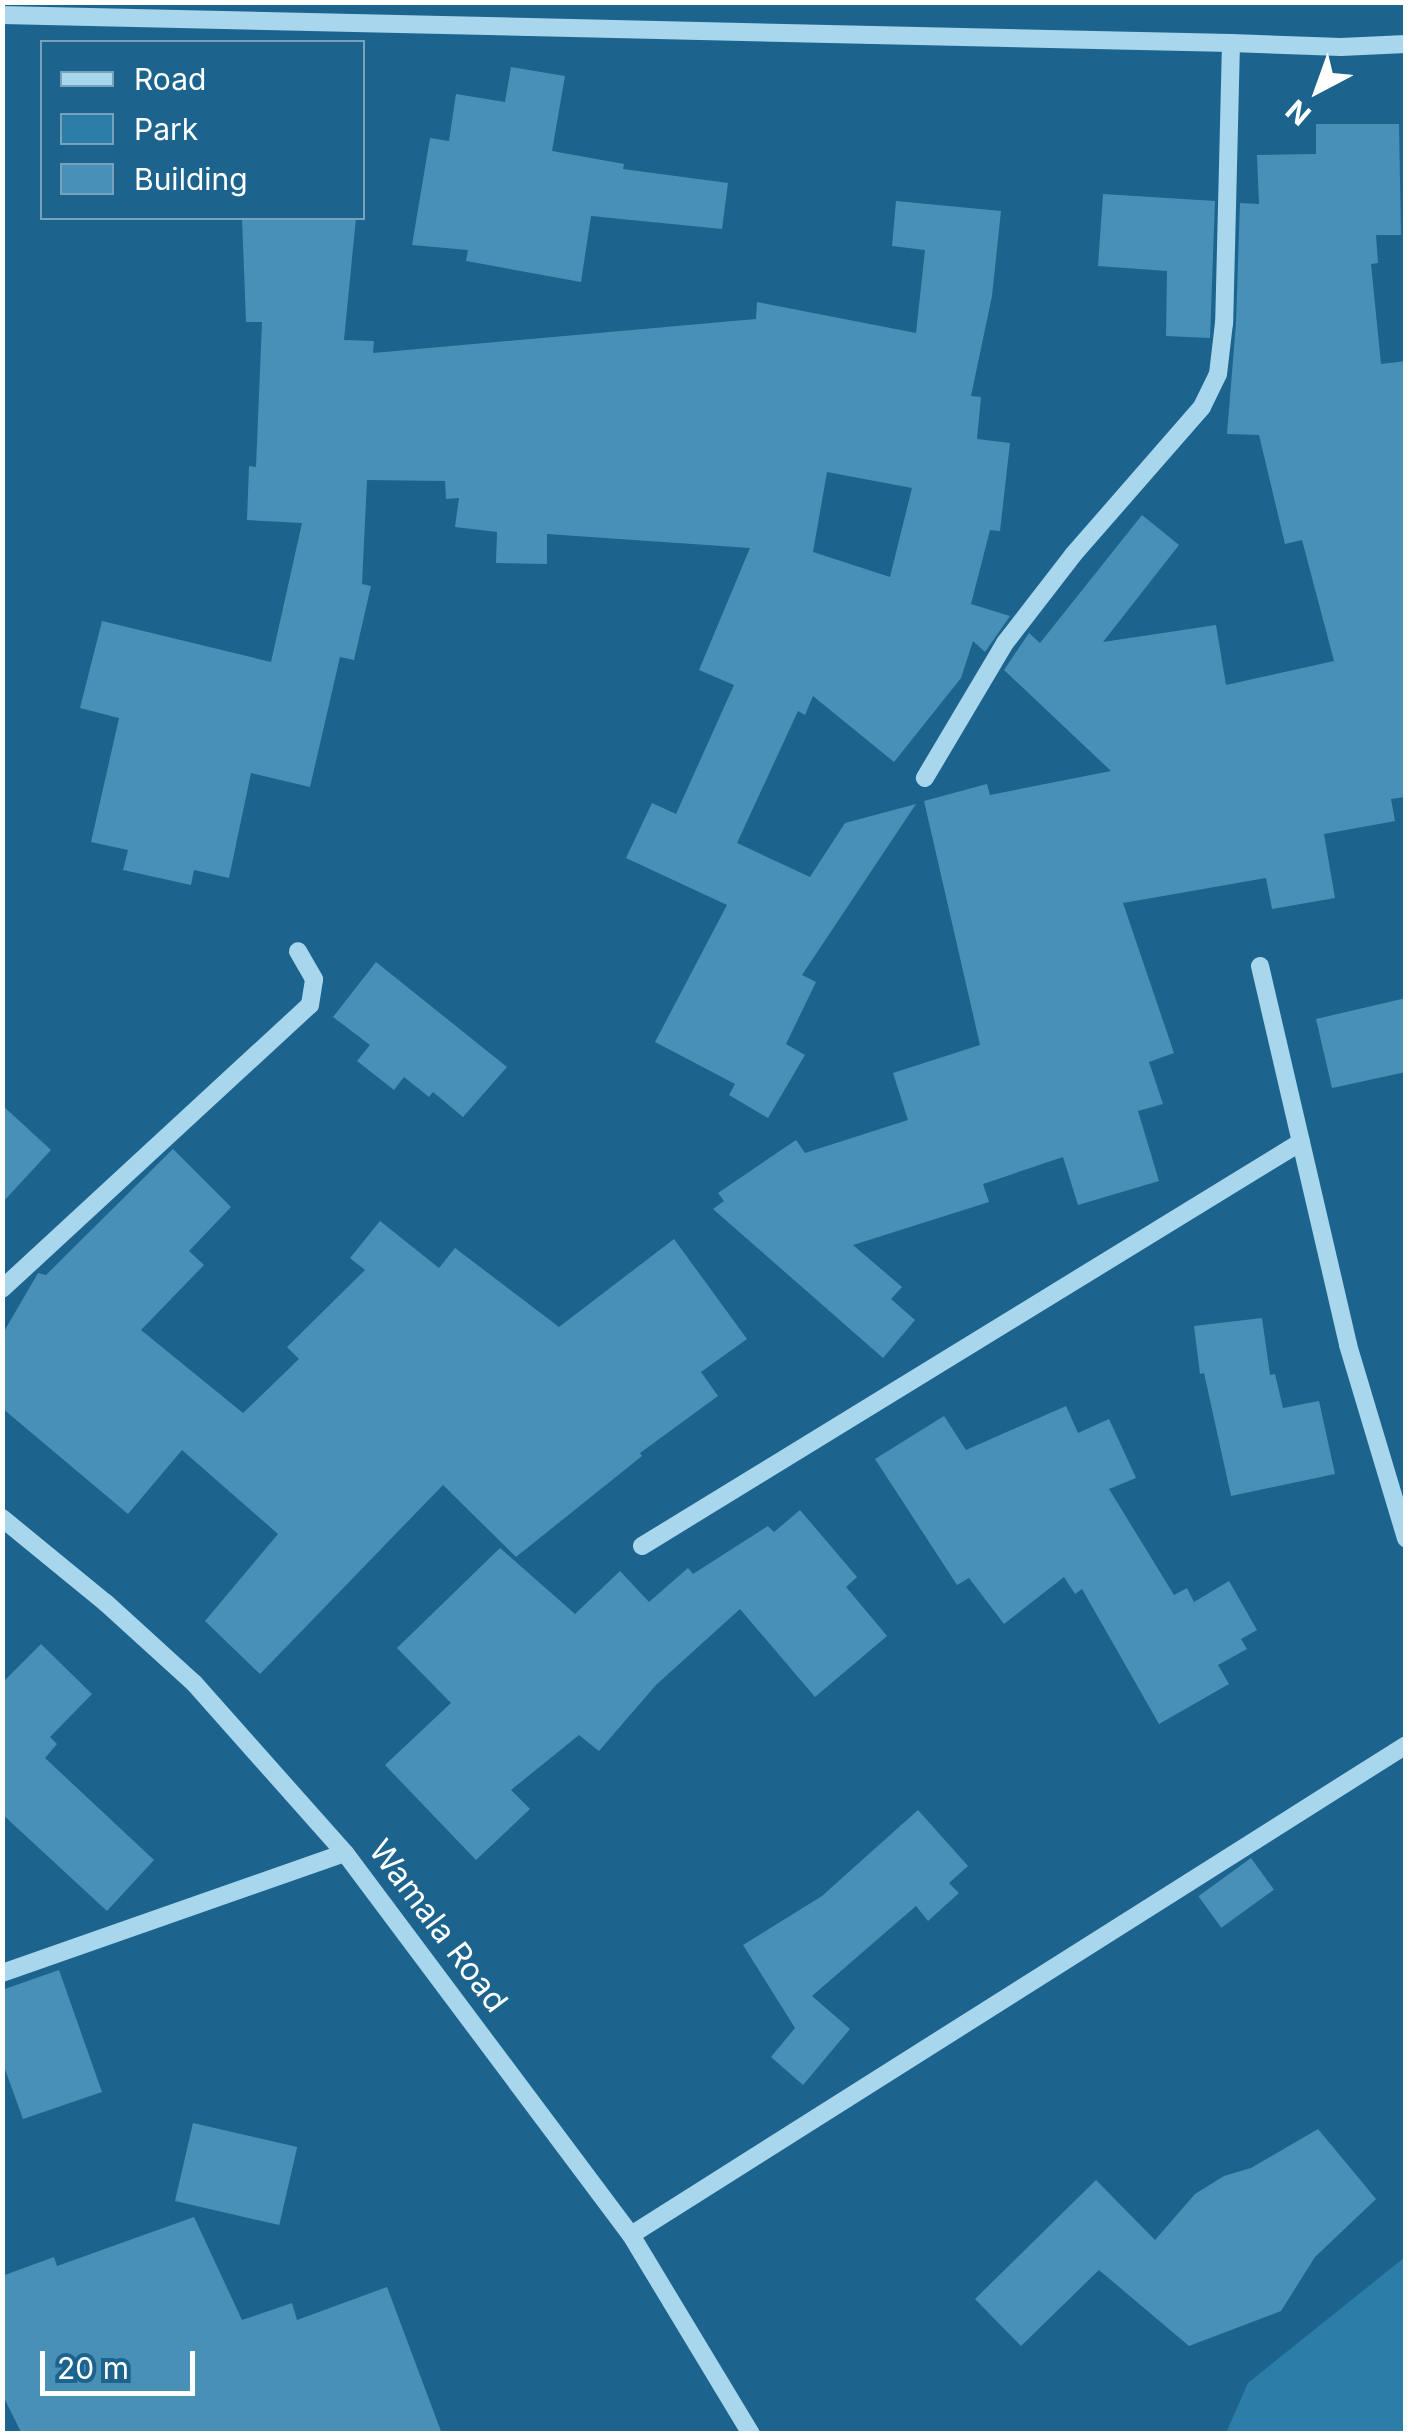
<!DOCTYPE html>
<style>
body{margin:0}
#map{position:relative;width:1408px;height:2436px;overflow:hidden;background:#1c648d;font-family:Inter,sans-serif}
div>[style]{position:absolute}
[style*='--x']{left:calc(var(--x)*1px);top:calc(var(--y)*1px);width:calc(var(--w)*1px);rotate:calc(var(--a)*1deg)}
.green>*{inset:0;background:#2c7ea9}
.building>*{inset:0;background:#4990b7;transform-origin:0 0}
.minor>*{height:18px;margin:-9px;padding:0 9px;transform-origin:9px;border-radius:9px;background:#a8d6ed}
span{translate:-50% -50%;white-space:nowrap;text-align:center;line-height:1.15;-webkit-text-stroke:8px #1c648d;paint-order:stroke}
.street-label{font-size:32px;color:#fff}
.frame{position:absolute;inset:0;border:5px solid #fff;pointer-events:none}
.legend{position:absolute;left:40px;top:40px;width:325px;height:180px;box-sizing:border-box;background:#1c648d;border:2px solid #77a2bb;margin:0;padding:12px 18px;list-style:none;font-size:30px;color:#fff}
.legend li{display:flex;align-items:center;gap:20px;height:50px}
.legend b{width:50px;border:2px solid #77a2bb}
.north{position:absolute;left:1268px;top:40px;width:100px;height:100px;-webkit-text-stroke:8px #1c648d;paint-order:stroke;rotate:221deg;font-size:28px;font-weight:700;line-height:40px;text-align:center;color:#fff}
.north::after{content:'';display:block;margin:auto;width:35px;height:45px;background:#fff;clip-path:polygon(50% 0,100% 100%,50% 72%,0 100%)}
.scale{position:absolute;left:40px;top:2351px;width:155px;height:45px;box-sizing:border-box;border:5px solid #fff;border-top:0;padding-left:12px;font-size:30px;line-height:35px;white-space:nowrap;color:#fff;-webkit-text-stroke:8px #1c648d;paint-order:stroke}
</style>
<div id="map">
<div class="green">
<i style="clip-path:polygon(1405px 2257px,1405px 2433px,1226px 2433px,1248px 2383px)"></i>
</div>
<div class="building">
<i style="clip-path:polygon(511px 67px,565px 76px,552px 151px,624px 164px,623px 169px,728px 183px,722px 229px,591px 216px,581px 282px,466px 261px,468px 250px,412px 245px,430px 138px,449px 141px,456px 94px,505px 102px)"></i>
<i style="clip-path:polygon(1316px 124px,1399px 124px,1401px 235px,1376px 235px,1378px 263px,1371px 264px,1381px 364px,1406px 361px,1406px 797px,1391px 799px,1395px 821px,1324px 834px,1335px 898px,1272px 909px,1266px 878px,1123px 903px,1174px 1053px,1149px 1062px,1163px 1104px,1138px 1111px,1159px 1181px,1078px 1205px,1063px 1157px,983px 1184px,989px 1202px,853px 1245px,902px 1287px,891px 1299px,915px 1320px,883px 1358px,713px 1209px,724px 1201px,718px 1193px,796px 1140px,805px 1153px,908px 1120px,893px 1073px,980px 1045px,924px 801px,987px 784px,990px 795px,1111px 771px,1004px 670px,1029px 633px,1040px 643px,1142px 515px,1179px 545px,1103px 642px,1216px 625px,1226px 685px,1334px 661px,1302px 540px,1285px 544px,1259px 435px,1227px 434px,1236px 323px,1240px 203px,1259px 204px,1257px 155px,1316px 154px)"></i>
<i style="clip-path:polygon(1103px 194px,1215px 201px,1210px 338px,1166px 336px,1167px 271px,1098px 266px)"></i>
<i style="clip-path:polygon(evenodd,896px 201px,1001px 211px,992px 296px,971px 396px,981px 397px,977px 439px,1010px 443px,1000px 531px,990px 530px,971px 604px,1010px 616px,985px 652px,973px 641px,961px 678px,894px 762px,813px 696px,805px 715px,798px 711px,737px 843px,810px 877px,845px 823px,916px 804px,802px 975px,816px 982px,786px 1044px,805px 1055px,768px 1118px,729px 1095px,735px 1084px,655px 1042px,727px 905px,626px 858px,652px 803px,676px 814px,734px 685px,699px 670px,750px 548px,547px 534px,547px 564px,496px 563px,497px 532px,455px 527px,459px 498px,446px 499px,445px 481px,367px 480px,362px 584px,371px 586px,354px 660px,340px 657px,310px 787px,251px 773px,229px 878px,194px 870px,191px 885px,123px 870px,128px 850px,91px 842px,119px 718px,80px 708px,102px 621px,271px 662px,302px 523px,247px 520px,249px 466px,256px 467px,262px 322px,246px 322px,242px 218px,356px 218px,344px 340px,374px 341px,373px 353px,756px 319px,757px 302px,916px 333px,925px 250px,892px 246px,896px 201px,827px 472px,912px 488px,890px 577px,813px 552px,827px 472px)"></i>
<i style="clip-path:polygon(376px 962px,507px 1067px,463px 1117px,433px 1092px,429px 1097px,404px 1077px,394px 1090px,357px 1061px,370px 1045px,333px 1017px)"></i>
<i style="clip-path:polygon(1406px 998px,1406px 1072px,1332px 1088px,1316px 1019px)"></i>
<i style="clip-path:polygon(2px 1105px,51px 1150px,2px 1203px)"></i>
<i style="clip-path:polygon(173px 1149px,231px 1207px,189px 1251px,204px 1265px,141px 1330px,243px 1413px,299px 1359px,287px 1347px,365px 1270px,350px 1258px,380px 1221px,439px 1268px,455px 1248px,559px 1327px,674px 1239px,747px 1339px,701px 1372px,718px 1396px,640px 1453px,642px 1456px,516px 1557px,443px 1485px,260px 1674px,205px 1621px,278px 1534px,182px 1450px,128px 1514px,2px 1408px,2px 1335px,38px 1273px,46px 1275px)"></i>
<i style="clip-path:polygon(1262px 1318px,1270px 1375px,1275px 1374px,1283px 1408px,1319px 1401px,1335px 1474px,1231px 1496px,1204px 1373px,1200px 1374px,1194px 1326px)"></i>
<i style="clip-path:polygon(1066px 1406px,1078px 1433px,1109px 1419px,1136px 1478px,1109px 1489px,1174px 1595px,1187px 1588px,1194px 1602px,1229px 1581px,1257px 1630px,1241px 1639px,1247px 1649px,1218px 1665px,1229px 1684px,1159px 1724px,1082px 1589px,1075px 1594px,1064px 1577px,1004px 1624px,969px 1578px,957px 1585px,875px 1459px,944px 1416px,966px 1450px)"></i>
<i style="clip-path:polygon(800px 1510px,857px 1577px,846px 1587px,887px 1636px,815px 1697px,740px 1609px,656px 1685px,599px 1751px,579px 1735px,511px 1790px,530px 1809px,476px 1860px,385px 1765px,451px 1703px,397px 1648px,500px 1548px,575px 1614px,620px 1571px,649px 1602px,688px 1568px,693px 1574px,768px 1526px,774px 1532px)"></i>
<i style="clip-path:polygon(41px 1644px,92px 1694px,50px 1737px,57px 1744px,45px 1758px,154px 1860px,107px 1911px,2px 1814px,2px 1683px)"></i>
<i style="clip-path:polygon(918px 1810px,968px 1866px,949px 1883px,959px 1893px,928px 1921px,916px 1906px,812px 1996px,850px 2029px,803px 2085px,771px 2057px,795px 2028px,743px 1945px,822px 1896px)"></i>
<i style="left:1251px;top:1858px;width:39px;height:65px;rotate:54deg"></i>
<i style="clip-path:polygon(59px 1970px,102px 2092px,23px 2119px,2px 2061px,2px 1990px)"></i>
<i style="left:193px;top:2123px;width:107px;height:80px;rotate:13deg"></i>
<i style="clip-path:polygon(1318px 2129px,1376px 2199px,1315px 2257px,1281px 2311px,1189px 2346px,1099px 2270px,1021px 2346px,975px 2299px,1096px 2180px,1155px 2240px,1195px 2194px,1224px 2176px,1251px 2168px)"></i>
<i style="clip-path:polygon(194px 2217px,242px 2320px,292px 2303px,297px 2320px,387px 2287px,442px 2434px,22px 2434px,2px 2394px,2px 2276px,54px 2257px,57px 2266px)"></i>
</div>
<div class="minor">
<i style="--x:2;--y:15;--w:1229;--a:1.31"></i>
<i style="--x:1231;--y:43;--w:280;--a:91.4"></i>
<i style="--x:1224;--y:323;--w:51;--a:96.7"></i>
<i style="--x:1218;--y:374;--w:37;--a:116"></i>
<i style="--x:1202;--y:407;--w:196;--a:131.1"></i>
<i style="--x:1073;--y:555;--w:111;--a:127.7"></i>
<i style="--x:1005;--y:643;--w:157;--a:120.7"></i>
<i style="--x:1231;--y:43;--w:110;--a:2.1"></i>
<i style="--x:1341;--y:47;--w:65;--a:-2.6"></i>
<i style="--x:1260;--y:966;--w:389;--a:76.9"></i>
<i style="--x:1348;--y:1345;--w:202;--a:73.3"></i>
<i style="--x:2;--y:1289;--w:419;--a:-42.7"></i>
<i style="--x:310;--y:1005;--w:26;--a:-81"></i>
<i style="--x:314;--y:979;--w:32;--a:-120"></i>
<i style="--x:2;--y:1518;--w:134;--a:39.3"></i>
<i style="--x:106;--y:1603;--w:119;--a:42.3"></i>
<i style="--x:194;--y:1683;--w:227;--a:48.4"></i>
<i style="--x:345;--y:1853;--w:477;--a:53.2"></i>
<i style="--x:631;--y:2235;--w:232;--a:58.9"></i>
<i style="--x:642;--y:1546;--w:773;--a:-31.51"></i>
<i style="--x:2;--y:1973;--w:363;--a:-19.3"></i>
<i style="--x:631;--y:2235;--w:917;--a:-32.3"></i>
</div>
<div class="street-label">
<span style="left:438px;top:1926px;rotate:53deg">Wamala Road</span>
</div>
<div class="frame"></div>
<ul class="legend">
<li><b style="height:12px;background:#a8d6ed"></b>Road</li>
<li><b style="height:28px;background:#2c7ea9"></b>Park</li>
<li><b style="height:28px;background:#4990b7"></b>Building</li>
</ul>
<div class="north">N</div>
<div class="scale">20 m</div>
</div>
